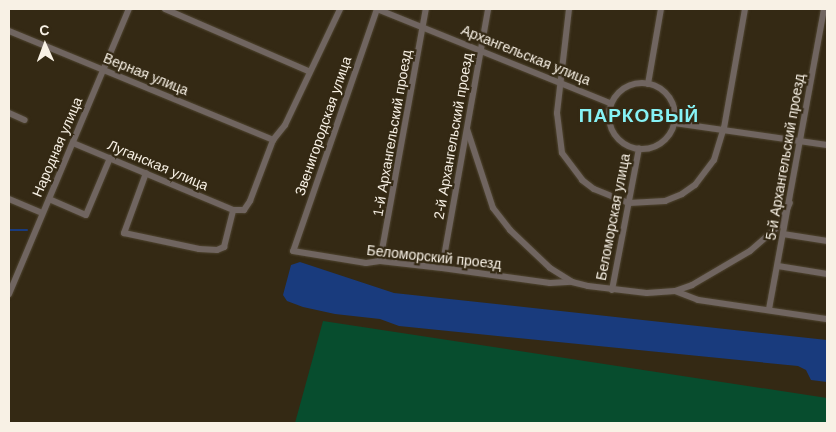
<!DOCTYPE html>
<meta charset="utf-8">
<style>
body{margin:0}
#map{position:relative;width:836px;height:432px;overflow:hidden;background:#342914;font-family:Helvetica,sans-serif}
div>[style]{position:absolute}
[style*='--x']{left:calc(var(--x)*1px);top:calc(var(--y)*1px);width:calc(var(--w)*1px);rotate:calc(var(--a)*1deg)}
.green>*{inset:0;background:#074d2e}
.water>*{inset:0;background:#193b7d}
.stream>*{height:2px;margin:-1px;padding:0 1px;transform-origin:1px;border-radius:1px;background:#193b7d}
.roads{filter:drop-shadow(0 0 1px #4f4531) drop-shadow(0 0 1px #4f4531)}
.minor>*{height:6px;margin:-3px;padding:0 3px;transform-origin:3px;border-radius:3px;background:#706560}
.minor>.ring{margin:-3px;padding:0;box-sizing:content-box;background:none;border:6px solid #706560;border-radius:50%}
span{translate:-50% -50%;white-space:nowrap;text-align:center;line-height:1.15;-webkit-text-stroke:4.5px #342914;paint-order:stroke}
.street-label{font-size:14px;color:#f8f1e5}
.district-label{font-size:19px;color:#86f2f5;font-weight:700;letter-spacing:1px}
.frame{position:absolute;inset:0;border:10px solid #f8f1e5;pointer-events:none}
.north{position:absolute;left:20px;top:20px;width:50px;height:50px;-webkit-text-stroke:4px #342914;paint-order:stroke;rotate:358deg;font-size:14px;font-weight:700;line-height:20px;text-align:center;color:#f8f1e5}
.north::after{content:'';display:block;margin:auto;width:18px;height:22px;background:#f8f1e5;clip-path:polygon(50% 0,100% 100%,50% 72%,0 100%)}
</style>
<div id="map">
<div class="green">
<i style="clip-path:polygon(323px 321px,827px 398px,827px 423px,295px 423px)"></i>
</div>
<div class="water">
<i style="clip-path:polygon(300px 262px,394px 293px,827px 340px,827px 382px,811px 380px,806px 370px,798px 366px,399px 326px,380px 319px,335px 314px,303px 307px,287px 301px,283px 295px,291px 265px)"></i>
</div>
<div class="stream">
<i style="--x:9;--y:230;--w:18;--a:0"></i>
</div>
<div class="roads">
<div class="minor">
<i style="--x:165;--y:9;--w:156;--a:23.4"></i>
<i style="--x:377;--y:9;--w:256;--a:109.1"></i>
<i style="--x:293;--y:251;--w:74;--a:9.3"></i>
<i style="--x:366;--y:263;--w:14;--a:-8"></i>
<i style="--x:380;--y:261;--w:62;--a:6.4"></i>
<i style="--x:442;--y:268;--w:109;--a:7.9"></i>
<i style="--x:550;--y:283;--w:22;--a:-3"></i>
<i style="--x:377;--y:9;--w:251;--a:22"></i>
<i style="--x:569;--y:9;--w:105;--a:96.6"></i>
<i style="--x:557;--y:113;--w:40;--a:82.9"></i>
<i style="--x:562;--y:153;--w:34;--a:53"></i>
<i style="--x:582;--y:180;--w:15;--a:37"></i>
<i style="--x:594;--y:189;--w:38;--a:22"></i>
<i style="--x:629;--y:203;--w:36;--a:-3"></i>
<i style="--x:665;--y:201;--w:18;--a:-22"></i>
<i style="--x:682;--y:194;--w:16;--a:-35"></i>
<i style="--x:695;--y:185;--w:31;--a:-53"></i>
<i style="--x:714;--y:160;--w:34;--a:-73"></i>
<i style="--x:724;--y:128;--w:121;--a:-80"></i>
<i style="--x:9;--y:31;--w:286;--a:22.4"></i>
<i class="ring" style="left:609px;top:83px;width:60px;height:60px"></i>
<i style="--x:648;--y:84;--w:76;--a:-80.2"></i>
<i style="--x:9;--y:113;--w:17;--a:24"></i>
<i style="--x:674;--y:123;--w:155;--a:8.2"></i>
<i style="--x:467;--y:129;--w:83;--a:71.8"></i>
<i style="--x:493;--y:208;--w:28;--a:52"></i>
<i style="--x:510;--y:230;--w:55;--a:43.5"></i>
<i style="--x:550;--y:268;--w:26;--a:32"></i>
<i style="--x:572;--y:282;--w:16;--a:14"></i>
<i style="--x:588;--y:286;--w:59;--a:6.8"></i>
<i style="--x:647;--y:293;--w:28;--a:-4"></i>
<i style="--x:675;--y:291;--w:18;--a:-19"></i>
<i style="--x:692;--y:285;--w:67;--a:-30.4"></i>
<i style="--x:750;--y:251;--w:40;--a:-41"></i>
<i style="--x:780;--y:225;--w:24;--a:-66"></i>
<i style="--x:73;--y:143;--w:173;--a:22.7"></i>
<i style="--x:146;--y:173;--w:64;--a:110.1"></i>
<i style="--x:124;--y:233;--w:77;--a:12"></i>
<i style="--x:199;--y:249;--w:18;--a:3"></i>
<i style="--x:217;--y:250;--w:8;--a:-23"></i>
<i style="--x:224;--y:247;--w:38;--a:-76"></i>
<i style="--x:233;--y:210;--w:11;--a:0"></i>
<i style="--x:244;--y:210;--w:11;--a:-56"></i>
<i style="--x:250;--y:201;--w:65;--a:-69.3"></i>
<i style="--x:273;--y:140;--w:19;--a:-51"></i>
<i style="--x:285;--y:125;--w:128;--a:-64.6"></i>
<i style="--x:9;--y:199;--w:36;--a:23"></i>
<i style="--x:49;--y:199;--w:40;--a:23.4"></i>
<i style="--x:86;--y:215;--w:62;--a:-67.2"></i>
<i style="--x:783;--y:234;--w:45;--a:9"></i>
<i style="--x:380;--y:261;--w:256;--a:-79.7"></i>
<i style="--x:778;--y:266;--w:50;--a:9.3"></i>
<i style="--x:442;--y:268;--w:263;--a:-79.9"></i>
<i style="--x:612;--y:290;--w:144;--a:-79.2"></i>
<i style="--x:675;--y:291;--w:25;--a:21"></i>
<i style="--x:698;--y:300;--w:130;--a:8.4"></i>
<i style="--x:9;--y:294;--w:309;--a:-67.2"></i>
<i style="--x:769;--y:309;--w:305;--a:-79.6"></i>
</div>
</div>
<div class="street-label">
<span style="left:526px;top:55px;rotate:22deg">Архангельская улица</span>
<span style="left:146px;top:74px;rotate:22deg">Верная улица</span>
<span style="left:323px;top:126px;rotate:-71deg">Звенигородская улица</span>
<span style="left:392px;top:133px;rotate:-80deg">1-й Архангельский проезд</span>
<span style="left:453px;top:136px;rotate:-80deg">2-й Архангельский проезд</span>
<span style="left:57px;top:147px;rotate:-67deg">Народная улица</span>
<span style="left:785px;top:157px;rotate:-80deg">5-й Архангельский проезд</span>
<span style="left:158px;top:165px;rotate:23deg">Луганская улица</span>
<span style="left:613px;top:217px;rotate:-79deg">Беломорская улица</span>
<span style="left:434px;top:257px;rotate:6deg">Беломорский проезд</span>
</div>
<div class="district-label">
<span style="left:639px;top:116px">ПАРКОВЫЙ</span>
</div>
<div class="frame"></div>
<div class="north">С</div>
</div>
